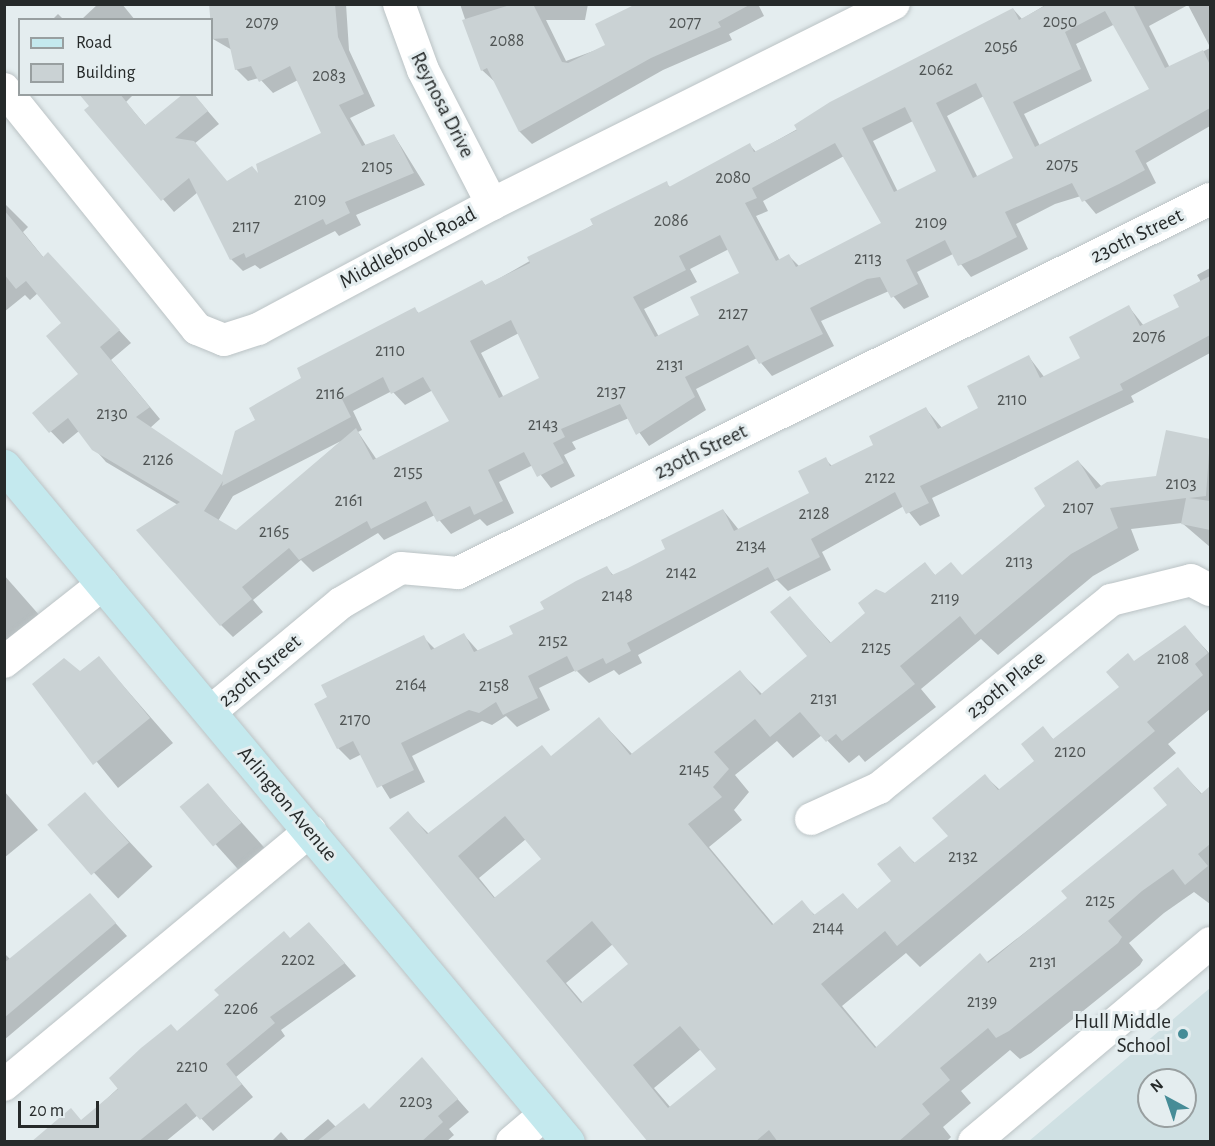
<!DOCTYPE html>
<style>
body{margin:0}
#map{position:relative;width:1215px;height:1146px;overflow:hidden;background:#e4edef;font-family:"Alegreya Sans",sans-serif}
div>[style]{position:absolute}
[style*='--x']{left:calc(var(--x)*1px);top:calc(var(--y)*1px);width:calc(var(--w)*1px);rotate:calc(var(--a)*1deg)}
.built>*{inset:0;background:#cfe0e3}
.shadow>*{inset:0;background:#0003;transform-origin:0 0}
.building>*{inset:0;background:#cad2d4;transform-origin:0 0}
.roads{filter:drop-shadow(0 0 2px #bbc3c5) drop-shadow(0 0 2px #bbc3c5)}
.street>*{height:32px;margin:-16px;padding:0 16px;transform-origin:16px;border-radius:16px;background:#fff}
.secondary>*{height:33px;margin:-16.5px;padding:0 16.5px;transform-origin:16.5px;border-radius:16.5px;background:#c4e9ee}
.dots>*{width:16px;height:16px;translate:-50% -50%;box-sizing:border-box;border:3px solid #e4edef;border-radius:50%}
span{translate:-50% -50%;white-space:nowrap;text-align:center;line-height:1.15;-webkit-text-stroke:6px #e4edef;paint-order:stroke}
.number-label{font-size:18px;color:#4f5454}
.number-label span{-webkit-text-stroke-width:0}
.street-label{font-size:21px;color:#262a2a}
.poi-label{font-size:21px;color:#262a2a}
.right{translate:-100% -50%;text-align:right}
.frame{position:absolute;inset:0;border:6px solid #262a2a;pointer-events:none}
.legend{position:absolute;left:18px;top:18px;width:195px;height:78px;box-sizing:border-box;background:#e4edef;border:2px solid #989fa0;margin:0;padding:8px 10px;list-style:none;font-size:18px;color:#262a2a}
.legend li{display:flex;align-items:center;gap:12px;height:30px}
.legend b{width:30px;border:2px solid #989fa0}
.north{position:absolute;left:1137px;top:1068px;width:60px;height:60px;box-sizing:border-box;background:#e4edef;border:2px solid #989fa0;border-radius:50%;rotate:320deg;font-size:16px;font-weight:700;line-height:24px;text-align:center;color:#262a2a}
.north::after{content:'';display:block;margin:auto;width:21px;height:27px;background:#468c97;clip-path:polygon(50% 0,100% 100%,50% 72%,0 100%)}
.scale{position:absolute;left:18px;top:1101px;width:81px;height:27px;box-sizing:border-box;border:3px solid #262a2a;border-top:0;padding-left:8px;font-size:18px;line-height:21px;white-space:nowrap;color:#262a2a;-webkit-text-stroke:4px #e4edef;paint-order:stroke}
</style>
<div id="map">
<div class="built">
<i style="clip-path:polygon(evenodd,1210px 988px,1210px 1141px,1029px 1141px,1210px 988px,1149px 1080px,1185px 1080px,1185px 1116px,1149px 1116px,1149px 1080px)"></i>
</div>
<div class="shadow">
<i style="clip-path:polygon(98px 4px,122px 4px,135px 20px,81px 20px)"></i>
<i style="clip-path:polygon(211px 4px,346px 4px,349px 50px,375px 106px,350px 118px,366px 146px,394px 135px,425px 185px,356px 215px,361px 225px,339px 236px,335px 231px,260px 269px,255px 265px,243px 271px,231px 259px,198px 192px,174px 212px,87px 110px,91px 107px,81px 95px,134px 94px,126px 102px,146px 126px,193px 94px,219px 124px,194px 144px,228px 183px,260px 176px,323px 133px,298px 80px,273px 93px,259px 78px,248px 81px,236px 69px,232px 50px,213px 39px)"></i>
<i style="clip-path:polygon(460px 4px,588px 4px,585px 20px,546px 20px,566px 61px,607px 46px,639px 4px,758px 4px,764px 16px,729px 34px,732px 40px,663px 70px,532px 144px,520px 132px,495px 82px,482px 70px)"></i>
<i style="clip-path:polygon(evenodd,1047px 4px,1210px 4px,1210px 47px,1188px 5px,1149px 26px,1170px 68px,1210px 48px,1210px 126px,1146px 163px,1156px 183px,1096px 214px,1081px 196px,1055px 204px,1016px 224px,1028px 249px,971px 277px,953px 254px,917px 272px,929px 297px,904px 309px,889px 291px,821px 321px,834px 346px,772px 376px,757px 358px,696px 389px,706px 410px,649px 446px,629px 418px,572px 442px,576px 449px,564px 455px,575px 476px,551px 488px,533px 465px,499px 482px,514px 513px,487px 526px,480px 519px,451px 534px,435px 515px,384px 540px,378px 533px,313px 572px,301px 560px,253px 600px,263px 612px,233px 637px,221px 625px,178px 505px,106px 462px,79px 431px,63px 444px,34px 414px,80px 374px,63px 324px,38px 293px,30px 300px,25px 295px,4px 312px,4px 203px,28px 227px,23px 232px,44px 258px,60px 267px,131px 343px,111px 360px,160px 419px,150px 428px,223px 478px,257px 421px,303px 379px,414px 309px,420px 314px,482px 281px,486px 286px,666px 183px,671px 188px,750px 145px,756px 152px,1013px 9px,1022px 19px,1047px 4px,1115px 24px,1152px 90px,1040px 146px,1024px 114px,1092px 81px,1076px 44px,1115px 24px,1047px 4px,984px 96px,1015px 159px,978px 178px,947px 116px,984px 96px,1047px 4px,913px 121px,938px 172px,898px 192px,873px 141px,913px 121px,1047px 4px,844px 156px,883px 224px,799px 266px,789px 256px,780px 261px,756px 216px,768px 211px,763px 201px,844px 156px,1047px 4px,729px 249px,741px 274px,701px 316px,659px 337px,644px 309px,697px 282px,690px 269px,729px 249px,1047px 4px,519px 333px,541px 378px,504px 398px,481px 353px,519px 333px,1047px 4px,433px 390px,451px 422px,377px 460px,358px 432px,362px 430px,353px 411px,392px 391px,405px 405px,433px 390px,1047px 4px,341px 441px,237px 532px,218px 521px,233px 496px,341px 441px)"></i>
<i style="clip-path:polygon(58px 14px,64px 20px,52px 20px)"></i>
<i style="clip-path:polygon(1210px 268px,1210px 353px,1131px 396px,1134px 402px,932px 498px,940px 516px,920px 526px,904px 506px,822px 552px,831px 570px,788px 591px,777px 580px,638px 655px,642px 663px,619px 675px,614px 670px,589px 683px,576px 670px,539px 688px,550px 710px,517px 727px,506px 716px,492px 725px,482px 721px,412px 756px,425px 782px,390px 799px,362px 754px,350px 760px,338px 748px,423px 637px,435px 649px,464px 635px,479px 652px,515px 634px,607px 568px,614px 576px,667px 550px,723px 510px,739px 530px,811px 493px,825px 459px,833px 467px,876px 445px,926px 409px,942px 428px,980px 408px,1029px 357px,1045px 378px,1082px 359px,1129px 307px,1144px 326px,1181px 308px,1201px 282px,1197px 275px)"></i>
<i style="clip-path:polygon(evenodd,1167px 431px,1210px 443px,1210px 547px,1182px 523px,1131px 529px,1139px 550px,1093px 576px,998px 655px,981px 639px,921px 689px,936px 707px,865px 762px,859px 755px,849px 763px,822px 735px,793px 758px,777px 741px,735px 775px,749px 792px,734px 810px,742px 820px,709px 847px,774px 925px,801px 902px,816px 916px,843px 895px,858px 910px,893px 881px,899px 848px,916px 864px,950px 837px,985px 776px,1000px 790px,1036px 761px,1042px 728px,1054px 740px,1121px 688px,1134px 662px,1185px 627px,1210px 654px,1210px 709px,1168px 744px,1176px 753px,920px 967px,906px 953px,842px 1006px,877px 1048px,1069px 898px,1169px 805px,1178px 769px,1203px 795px,1210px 788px,1210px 904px,1194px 892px,1164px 913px,1129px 943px,1143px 960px,1140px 965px,1031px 1053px,1020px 1059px,1010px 1050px,961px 1091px,971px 1103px,943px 1127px,951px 1137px,946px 1142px,652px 1142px,408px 813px,429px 834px,552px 758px,599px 719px,633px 755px,740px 672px,763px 695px,809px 656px,790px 598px,832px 644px,924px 564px,936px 576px,963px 576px,1047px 507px,1078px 461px,1102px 487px,1157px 477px,1167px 431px,526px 839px,543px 859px,496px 899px,479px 878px,526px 839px,1167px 431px,613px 944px,630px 964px,583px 1003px,566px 983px,613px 944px,1167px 431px,701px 1049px,718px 1069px,671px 1108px,654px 1088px,701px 1049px)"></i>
<i style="clip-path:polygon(4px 575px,40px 616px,4px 646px)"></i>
<i style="clip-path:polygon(99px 658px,173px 743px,118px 788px,34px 684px,80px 673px)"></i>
<i style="left:208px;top:785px;width:84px;height:34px;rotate:48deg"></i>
<i style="clip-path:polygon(4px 791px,38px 830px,4px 858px)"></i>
<i style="left:85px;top:794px;width:99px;height:47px;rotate:47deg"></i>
<i style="clip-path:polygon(102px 908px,127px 936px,4px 1040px,4px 953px,11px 960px)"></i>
<i style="clip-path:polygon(321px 936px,356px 976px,281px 1030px,285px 1036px,236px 1077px,253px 1097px,213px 1131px,198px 1115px,165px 1142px,34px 1142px,82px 1122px,177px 1033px,291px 939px)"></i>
<i style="clip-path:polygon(422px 1059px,469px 1112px,449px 1129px,454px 1135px,446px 1142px,301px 1142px,328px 1119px,336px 1127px,370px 1111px)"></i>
<i style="clip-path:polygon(281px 1132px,290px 1142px,271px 1142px)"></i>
</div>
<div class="building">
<i style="clip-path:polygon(209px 4px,335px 4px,338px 37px,364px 94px,339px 105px,362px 146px,394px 134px,414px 173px,345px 202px,350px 213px,326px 225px,323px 219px,246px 258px,244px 253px,230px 260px,189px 178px,161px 201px,84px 110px,89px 106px,79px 94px,120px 94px,145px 125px,183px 94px,194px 94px,208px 111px,175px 138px,194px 141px,227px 181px,252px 166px,258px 173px,256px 164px,321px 133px,290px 66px,259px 82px,251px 66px,235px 70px,228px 38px,212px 39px)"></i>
<i style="clip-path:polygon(513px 4px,533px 4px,562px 62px,568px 63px,605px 45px,595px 24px,636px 4px,751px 4px,718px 22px,721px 27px,651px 58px,519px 132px,487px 68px,481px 71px,462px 20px)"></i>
<i style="clip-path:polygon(evenodd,1048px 4px,1133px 4px,1165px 68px,1203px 50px,1210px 65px,1210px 108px,1135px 151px,1145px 170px,1119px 184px,1082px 202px,1072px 183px,1005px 212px,1017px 237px,978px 257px,958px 266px,945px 240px,906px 260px,918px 284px,891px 298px,880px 277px,867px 279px,810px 308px,823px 334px,759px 364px,748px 345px,685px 377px,695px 397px,636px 435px,620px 404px,561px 429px,565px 437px,553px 443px,564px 463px,537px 477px,524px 452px,488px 470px,503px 501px,474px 515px,470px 506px,437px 522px,426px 501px,371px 529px,367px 521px,299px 560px,289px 548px,242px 587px,252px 599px,220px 626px,136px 530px,180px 502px,92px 450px,68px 418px,49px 433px,32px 413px,78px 374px,46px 336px,61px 323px,26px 281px,16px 289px,4px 274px,4px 210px,43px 257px,48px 252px,120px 330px,100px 347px,150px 407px,136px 417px,222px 475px,235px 431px,255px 420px,249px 408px,301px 378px,297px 368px,415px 307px,418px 313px,482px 280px,485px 285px,530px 263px,527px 257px,593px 225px,590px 219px,667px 181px,669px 187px,750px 143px,754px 152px,797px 130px,794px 125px,830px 102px,1013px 8px,1019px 20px,1048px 4px,1105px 11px,1149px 89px,1035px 147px,1013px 102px,1081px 69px,1065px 32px,1105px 11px,1048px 4px,976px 83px,1013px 158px,973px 178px,936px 103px,976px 83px,1048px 4px,905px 107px,936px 171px,894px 192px,862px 128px,905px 107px,1048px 4px,835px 143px,881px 223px,796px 267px,789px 254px,776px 261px,745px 203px,757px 198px,752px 188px,835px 143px,1048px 4px,720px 235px,739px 273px,690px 297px,699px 315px,655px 337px,633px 297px,686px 270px,679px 256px,720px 235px,1048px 4px,511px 320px,539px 378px,499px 398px,470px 341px,511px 320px,1048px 4px,383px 377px,391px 394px,423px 377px,449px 421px,373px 460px,356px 428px,236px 530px,204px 511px,223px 481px,222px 486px,351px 417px,342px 399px,383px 377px)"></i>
<i style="clip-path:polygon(1210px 276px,1210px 335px,1120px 384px,1123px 390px,920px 486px,929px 503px,906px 514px,895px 492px,811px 539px,820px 557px,775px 580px,768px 567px,627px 643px,631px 651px,606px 664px,603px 658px,575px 672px,567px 656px,528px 676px,538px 698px,503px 715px,496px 702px,479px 713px,469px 710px,401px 743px,414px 770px,377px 788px,353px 741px,337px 749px,314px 704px,327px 697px,321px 685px,424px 635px,431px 650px,464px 633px,474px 652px,513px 634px,509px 626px,544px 609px,540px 602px,576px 581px,607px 566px,612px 575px,628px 568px,665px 549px,661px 540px,723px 509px,734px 531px,809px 493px,798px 471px,826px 457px,830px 466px,873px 445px,869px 436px,926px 407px,938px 429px,978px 408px,967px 386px,1029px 355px,1040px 378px,1080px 358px,1069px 337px,1129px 305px,1140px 326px,1179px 307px,1173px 295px)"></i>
<i style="clip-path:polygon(evenodd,1166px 430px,1210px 439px,1206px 496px,1189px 498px,1210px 501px,1210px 530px,1181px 524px,1186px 498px,1110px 508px,1118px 528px,1071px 554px,975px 635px,960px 616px,900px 666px,915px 684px,842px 741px,836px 734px,826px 742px,800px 712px,770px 737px,755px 719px,714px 752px,729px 769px,713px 787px,722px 797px,688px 824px,772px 925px,802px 900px,814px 915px,843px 893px,857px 909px,891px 881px,877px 864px,900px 846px,914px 863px,948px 836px,932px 818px,985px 774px,998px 790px,1034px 761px,1021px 744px,1043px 726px,1053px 739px,1119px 687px,1106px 672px,1128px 653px,1134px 661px,1185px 625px,1208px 653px,1195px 664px,1203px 675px,1147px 722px,1155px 731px,897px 946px,885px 931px,821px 984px,875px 1048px,980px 953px,988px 963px,1067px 898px,1061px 891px,1167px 805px,1153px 788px,1178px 767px,1201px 794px,1210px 786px,1210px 844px,1198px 854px,1208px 866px,1185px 885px,1173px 869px,1142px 891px,1108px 921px,1122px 937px,1118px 943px,1009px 1031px,996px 1038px,988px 1028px,940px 1068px,950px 1080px,922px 1104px,930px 1114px,898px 1142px,778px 1142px,769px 1130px,755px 1142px,648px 1142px,389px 828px,408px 811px,427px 834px,542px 745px,551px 756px,599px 717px,630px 755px,740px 670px,760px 695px,807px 656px,770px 612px,790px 596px,830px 643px,865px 613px,858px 603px,876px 589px,885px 593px,925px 562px,935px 575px,951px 562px,962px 575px,1045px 506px,1034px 488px,1078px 460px,1096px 489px,1107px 482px,1156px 476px,1166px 430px,505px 816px,541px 859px,494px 898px,458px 856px,505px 816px,1166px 430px,592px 921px,628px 964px,581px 1003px,546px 961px,592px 921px,1166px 430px,680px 1026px,716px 1069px,668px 1108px,633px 1065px,680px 1026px)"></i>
<i style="clip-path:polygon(99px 656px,150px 718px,93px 765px,32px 684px,64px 658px,80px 671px)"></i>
<i style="left:208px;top:783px;width:52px;height:37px;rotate:50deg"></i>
<i style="left:85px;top:792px;width:67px;height:50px;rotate:49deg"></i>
<i style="clip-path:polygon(90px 893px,116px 923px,4px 1018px,4px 963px)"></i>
<i style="clip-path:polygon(309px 922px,345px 963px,270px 1017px,275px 1023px,226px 1064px,242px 1084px,200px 1120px,186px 1103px,138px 1142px,31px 1142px,71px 1108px,81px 1120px,118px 1089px,109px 1078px,141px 1048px,171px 1024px,177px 1031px,219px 995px,214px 990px,284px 931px,290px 938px)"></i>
<i style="clip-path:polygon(422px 1057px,458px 1099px,438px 1116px,443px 1122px,421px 1142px,316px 1142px,364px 1103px,369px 1109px)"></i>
</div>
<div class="roads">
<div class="street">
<i style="--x:399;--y:4;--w:70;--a:70"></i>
<i style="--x:423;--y:70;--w:151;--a:62.8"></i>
<i style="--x:4;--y:89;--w:308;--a:51.2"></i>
<i style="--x:197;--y:329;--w:29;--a:22"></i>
<i style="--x:224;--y:340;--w:36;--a:-18"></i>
<i style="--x:258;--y:329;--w:265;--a:-28.1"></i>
<i style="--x:492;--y:204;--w:449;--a:-26.5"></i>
<i style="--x:4;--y:662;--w:126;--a:-38.2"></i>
<i style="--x:210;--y:712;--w:170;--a:-39.8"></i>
<i style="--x:341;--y:603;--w:69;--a:-30.3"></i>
<i style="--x:401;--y:568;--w:57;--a:5"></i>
<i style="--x:458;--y:573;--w:840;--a:-26.44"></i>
<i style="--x:811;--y:819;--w:75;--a:-24.5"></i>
<i style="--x:879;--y:788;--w:299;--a:-39"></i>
<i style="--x:1111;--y:600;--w:82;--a:-14"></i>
<i style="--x:1191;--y:580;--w:21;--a:28"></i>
<i style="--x:4;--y:1085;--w:398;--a:-39.7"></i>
<i style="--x:512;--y:1142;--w:43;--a:-40.3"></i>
<i style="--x:974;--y:1142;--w:309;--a:-40.1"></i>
</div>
<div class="secondary">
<i style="--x:4;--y:466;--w:880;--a:50.16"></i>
</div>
</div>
<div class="dots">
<i style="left:1183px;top:1034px;background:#468c97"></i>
</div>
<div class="number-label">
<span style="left:1060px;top:22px">2050</span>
<span style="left:262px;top:23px">2079</span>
<span style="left:685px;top:23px">2077</span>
<span style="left:507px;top:41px">2088</span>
<span style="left:1001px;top:47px">2056</span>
<span style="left:936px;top:70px">2062</span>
<span style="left:329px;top:76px">2083</span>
<span style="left:1062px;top:165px">2075</span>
<span style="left:377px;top:167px">2105</span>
<span style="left:733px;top:178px">2080</span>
<span style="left:310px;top:200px">2109</span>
<span style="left:671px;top:221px">2086</span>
<span style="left:931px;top:223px">2109</span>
<span style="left:246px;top:227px">2117</span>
<span style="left:868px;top:259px">2113</span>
<span style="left:733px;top:314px">2127</span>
<span style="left:1149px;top:337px">2076</span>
<span style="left:390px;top:351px">2110</span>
<span style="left:670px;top:365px">2131</span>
<span style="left:611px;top:392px">2137</span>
<span style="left:330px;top:394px">2116</span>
<span style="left:1012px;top:400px">2110</span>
<span style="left:112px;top:414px">2130</span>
<span style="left:543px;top:425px">2143</span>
<span style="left:158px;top:460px">2126</span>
<span style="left:408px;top:472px">2155</span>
<span style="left:880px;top:478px">2122</span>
<span style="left:1181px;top:484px">2103</span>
<span style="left:349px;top:501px">2161</span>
<span style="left:1078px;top:508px">2107</span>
<span style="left:814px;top:514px">2128</span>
<span style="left:274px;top:532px">2165</span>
<span style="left:751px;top:546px">2134</span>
<span style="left:1019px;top:562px">2113</span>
<span style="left:681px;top:573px">2142</span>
<span style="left:617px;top:596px">2148</span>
<span style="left:945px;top:599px">2119</span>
<span style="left:553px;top:641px">2152</span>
<span style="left:876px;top:648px">2125</span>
<span style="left:1173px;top:659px">2108</span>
<span style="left:411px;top:685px">2164</span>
<span style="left:494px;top:686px">2158</span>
<span style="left:824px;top:699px">2131</span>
<span style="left:355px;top:720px">2170</span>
<span style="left:1070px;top:752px">2120</span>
<span style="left:694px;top:770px">2145</span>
<span style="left:963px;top:857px">2132</span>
<span style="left:1100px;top:901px">2125</span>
<span style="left:828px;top:928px">2144</span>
<span style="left:298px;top:960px">2202</span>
<span style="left:1043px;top:962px">2131</span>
<span style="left:982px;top:1002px">2139</span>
<span style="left:241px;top:1009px">2206</span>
<span style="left:192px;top:1067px">2210</span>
<span style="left:416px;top:1102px">2203</span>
</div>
<div class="street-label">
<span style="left:442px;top:105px;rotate:63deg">Reynosa Drive</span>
<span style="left:1137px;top:236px;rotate:-26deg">230th Street</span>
<span style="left:408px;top:248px;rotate:-28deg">Middlebrook Road</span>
<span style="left:701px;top:452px;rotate:-26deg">230th Street</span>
<span style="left:260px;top:671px;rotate:-40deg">230th Street</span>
<span style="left:1006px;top:685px;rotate:-39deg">230th Place</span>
<span style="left:287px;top:804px;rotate:50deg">Arlington Avenue</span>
</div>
<div class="poi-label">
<span class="right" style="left:1171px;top:1034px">Hull Middle<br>School</span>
</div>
<div class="frame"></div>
<ul class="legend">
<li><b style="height:8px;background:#c4e9ee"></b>Road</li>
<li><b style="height:16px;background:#cad2d4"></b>Building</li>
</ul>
<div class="north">N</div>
<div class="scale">20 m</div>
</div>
